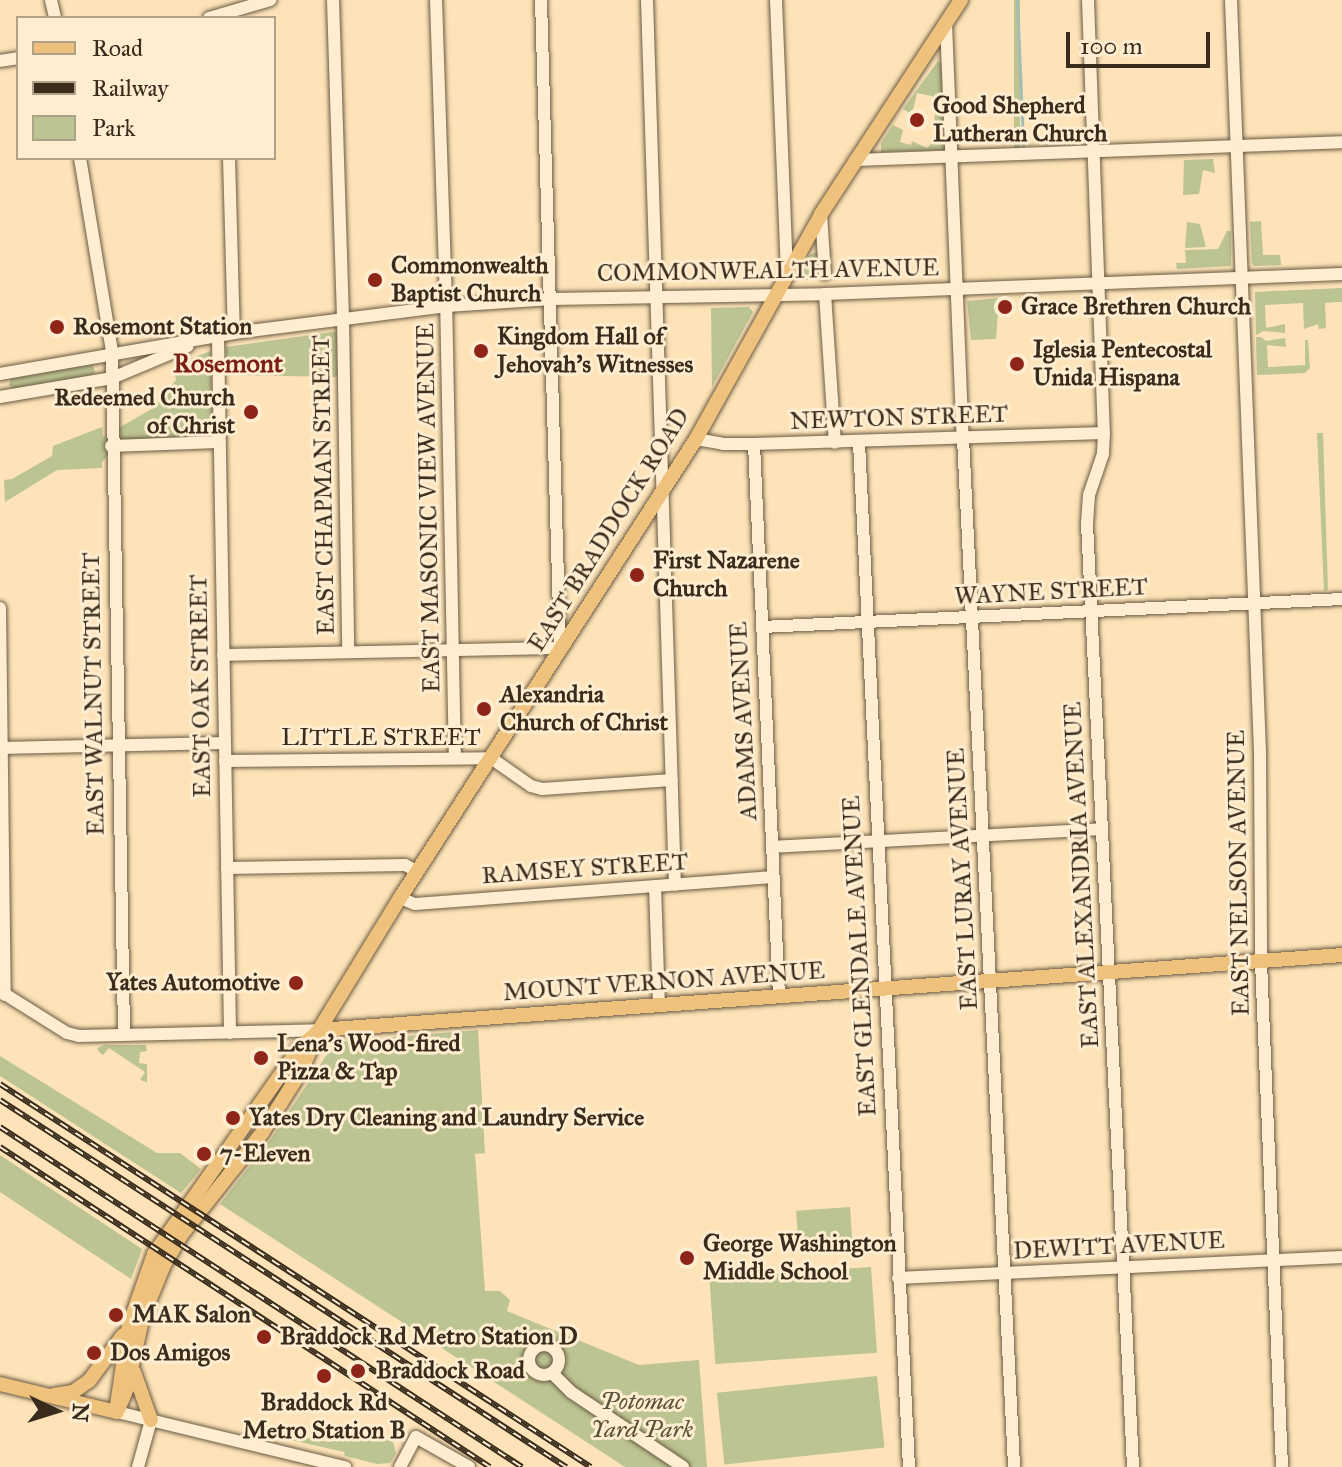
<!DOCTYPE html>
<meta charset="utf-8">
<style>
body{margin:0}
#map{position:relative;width:1342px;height:1467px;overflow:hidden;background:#fde3b7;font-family:"IM FELL Great Primer",serif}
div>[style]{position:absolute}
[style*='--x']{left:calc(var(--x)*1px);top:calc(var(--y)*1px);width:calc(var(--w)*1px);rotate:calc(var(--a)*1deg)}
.green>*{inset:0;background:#bcc491;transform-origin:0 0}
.stream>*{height:3px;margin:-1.5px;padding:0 1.5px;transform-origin:1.5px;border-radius:1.5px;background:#a1bdb4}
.roads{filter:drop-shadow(0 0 2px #6a5a43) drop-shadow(0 0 2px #6a5a43)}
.minor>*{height:12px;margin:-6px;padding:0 6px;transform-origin:6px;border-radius:6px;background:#feedd0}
.minor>.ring{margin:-6px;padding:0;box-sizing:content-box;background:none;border:12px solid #feedd0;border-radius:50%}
.major>*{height:14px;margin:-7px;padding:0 7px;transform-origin:7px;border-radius:7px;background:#eec27c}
.rail>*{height:6px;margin-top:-3px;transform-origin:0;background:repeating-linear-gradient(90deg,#feedd0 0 9px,#392c1c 0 18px);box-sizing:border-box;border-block:2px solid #392c1c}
.dots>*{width:22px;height:22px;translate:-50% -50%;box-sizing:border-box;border:4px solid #feedd0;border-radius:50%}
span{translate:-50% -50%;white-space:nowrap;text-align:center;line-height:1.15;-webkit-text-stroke:6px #feedd0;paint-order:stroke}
.poi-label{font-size:24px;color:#392c1c;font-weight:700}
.left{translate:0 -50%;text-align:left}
.right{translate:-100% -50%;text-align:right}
.street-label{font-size:24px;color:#392c1c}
.park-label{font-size:24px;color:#5a5239;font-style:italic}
.neighbourhood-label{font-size:26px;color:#7a1f14;font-weight:700}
.legend{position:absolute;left:16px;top:16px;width:260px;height:144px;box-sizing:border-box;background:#feedd0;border:2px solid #afa088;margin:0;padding:10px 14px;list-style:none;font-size:24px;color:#392c1c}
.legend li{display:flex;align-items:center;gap:16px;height:40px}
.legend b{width:40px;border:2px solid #afa088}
.north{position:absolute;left:16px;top:1371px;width:80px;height:80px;-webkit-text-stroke:6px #feedd0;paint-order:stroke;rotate:94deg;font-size:22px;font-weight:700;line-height:32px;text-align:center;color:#392c1c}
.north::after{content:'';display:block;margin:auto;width:28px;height:36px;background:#392c1c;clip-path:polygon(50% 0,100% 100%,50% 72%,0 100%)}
.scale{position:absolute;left:1066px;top:32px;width:144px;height:36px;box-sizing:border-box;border:4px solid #392c1c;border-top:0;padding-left:10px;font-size:24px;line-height:28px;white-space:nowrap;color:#392c1c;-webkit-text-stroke:6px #feedd0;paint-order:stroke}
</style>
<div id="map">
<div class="green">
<i style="left:1014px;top:0;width:6px;height:148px"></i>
<i style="clip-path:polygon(938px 61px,943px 65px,945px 128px,934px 125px,936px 99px,932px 96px,917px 93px,912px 114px,903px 109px)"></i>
<i style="clip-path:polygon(893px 125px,903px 130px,900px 142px,911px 145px,912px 141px,927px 148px,933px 142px,935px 133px,946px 136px,946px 150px,881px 152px,881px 143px)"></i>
<i style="clip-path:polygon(1213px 159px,1215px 173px,1203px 170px,1199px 194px,1183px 195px,1184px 160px)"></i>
<i style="clip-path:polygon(1261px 221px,1263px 255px,1280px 255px,1281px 265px,1254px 266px,1252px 263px,1250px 222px)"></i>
<i style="clip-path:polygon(1187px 222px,1200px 224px,1206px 247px,1185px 248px)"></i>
<i style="clip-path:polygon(1227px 231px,1231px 231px,1231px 266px,1177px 269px,1176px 263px,1186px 263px,1185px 250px,1218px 249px)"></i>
<i style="clip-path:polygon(817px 252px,821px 279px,802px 280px,799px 274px,809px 255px)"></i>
<i style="clip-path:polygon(1342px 288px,1342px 302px,1325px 303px,1326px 328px,1319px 329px,1318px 324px,1304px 329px,1303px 303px,1265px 305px,1266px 328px,1285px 324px,1285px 333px,1264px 331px,1256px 335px,1255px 292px)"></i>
<i style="clip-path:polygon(999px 298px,996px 339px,971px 340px,967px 301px)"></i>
<i style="clip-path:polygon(749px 307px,753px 312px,712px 387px,711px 308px)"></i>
<i style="clip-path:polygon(339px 331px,339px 377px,226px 375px,226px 347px)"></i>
<i style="clip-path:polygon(1261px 337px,1266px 341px,1285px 338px,1286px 347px,1267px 345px,1268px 367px,1305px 365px,1305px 340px,1308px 340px,1310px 368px,1305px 373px,1257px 375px,1256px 337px)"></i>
<i style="clip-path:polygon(211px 351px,212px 437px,121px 440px,102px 462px,102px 468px,57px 470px,5px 502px,4px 480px,12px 479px,52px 456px,53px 446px,102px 427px,103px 437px,155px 407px,176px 380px,173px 365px)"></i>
<i style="clip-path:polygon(92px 363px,95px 372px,91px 377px,13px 390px,9px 385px,11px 376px)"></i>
<i style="clip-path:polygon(1317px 433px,1323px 433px,1328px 590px,1324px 591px)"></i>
<i style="clip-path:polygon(478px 1030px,485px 1153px,475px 1154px,485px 1291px,500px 1291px,510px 1300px,507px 1311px,639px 1365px,699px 1360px,707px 1467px,625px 1467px,220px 1204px,271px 1139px,335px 1042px)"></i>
<i style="clip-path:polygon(105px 1045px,146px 1045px,147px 1051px,140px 1052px,139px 1063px,147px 1064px,147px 1082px,140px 1080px,145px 1072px,109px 1048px,103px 1055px,99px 1052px,97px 1048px)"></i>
<i style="clip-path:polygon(0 1056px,157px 1153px,180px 1153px,201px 1169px,181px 1193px,0 1076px)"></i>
<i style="clip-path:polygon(0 1155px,142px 1249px,131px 1279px,0 1192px)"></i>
<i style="left:850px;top:1207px;width:42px;height:54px;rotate:86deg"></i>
<i style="left:871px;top:1267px;width:86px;height:162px;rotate:86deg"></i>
<i style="left:877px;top:1376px;width:72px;height:161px;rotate:84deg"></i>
<i style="clip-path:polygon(255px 1428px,328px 1442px,379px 1434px,393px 1442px,396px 1453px,390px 1463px,377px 1464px,345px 1456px,344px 1452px,252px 1431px)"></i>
</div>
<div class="stream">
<i style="--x:1017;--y:0;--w:145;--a:87.6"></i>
</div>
<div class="roads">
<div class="minor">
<i style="--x:51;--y:0;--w:18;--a:77"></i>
<i style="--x:333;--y:0;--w:317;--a:88.2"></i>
<i style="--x:343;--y:317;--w:335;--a:89.1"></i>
<i style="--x:436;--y:0;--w:296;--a:88.1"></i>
<i style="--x:446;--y:296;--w:461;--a:88.9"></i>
<i style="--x:647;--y:0;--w:885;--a:88.19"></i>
<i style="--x:776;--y:0;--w:270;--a:87.7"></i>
<i style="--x:1088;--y:0;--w:433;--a:87.9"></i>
<i style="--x:1104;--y:433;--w:21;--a:93"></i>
<i style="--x:1103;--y:454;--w:43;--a:108.9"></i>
<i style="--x:1089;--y:495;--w:28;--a:94"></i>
<i style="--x:1087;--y:523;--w:945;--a:87.21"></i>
<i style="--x:1231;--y:0;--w:751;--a:87.79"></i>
<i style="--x:1260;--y:750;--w:211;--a:89.7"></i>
<i style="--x:1261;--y:961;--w:506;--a:87.62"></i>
<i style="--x:209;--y:18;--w:64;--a:-16.4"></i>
<i style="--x:946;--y:23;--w:415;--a:87.7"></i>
<i style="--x:963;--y:438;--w:1030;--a:87.16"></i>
<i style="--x:0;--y:61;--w:18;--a:-9"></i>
<i style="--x:80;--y:158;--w:197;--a:80.6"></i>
<i style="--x:112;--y:352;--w:682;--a:88.99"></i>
<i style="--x:229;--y:158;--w:175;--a:88.4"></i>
<i style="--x:855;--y:160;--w:487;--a:-2.1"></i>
<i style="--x:821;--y:214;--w:60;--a:86.2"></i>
<i style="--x:825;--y:294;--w:149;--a:86.2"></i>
<i style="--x:218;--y:337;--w:696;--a:89.01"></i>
<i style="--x:0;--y:374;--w:238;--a:-9.9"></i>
<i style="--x:234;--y:333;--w:215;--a:-7.2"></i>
<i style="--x:447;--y:306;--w:105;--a:-3.8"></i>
<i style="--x:552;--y:299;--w:273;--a:-1"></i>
<i style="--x:825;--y:294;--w:517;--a:-2.22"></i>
<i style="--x:0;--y:397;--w:114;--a:-9.6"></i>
<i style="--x:112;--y:378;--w:82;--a:-22.8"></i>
<i style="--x:696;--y:439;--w:27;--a:10"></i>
<i style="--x:723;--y:444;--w:31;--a:0"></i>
<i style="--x:754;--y:444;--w:350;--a:-1.8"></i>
<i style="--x:859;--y:442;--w:1026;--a:87.21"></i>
<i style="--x:754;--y:444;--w:553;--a:87.41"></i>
<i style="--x:111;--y:446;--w:108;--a:-2.1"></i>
<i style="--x:0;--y:608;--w:387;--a:89.3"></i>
<i style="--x:762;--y:627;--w:581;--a:-2.76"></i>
<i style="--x:223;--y:655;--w:337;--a:-1.2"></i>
<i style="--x:560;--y:648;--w:648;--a:-91.68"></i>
<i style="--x:0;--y:748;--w:224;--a:-1.3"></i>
<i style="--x:225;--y:761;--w:266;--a:-0.6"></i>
<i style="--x:491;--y:758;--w:49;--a:35"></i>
<i style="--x:531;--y:786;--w:11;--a:15"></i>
<i style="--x:542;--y:789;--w:130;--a:-4"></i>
<i style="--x:772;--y:847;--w:329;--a:-3.1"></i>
<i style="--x:227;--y:868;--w:178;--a:-1"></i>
<i style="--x:405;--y:865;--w:13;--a:27"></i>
<i style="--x:655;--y:886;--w:118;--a:88.1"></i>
<i style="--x:400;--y:898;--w:16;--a:22"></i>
<i style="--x:415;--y:904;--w:359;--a:-4.3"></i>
<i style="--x:0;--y:991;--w:79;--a:32.1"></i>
<i style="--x:67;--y:1033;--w:12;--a:14"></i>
<i style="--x:79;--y:1036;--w:240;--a:-1.4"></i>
<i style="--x:898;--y:1278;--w:444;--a:-2.7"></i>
<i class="ring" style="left:529px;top:1345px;width:18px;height:18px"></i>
<i style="--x:552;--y:1373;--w:27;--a:45"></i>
<i style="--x:571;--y:1392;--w:135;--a:33.8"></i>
<i style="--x:117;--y:1412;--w:235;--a:13.6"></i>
<i style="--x:138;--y:1467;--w:49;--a:-74.5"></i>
<i style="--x:400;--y:1467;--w:34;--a:-62"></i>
<i style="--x:416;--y:1437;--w:61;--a:29.5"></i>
</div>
<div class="major">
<i style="--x:319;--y:1030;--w:1026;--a:-4.19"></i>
<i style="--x:134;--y:1372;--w:51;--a:70.5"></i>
<i style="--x:0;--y:1384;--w:120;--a:13.5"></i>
<i style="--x:54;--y:1395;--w:19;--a:-9"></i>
<i style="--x:73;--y:1392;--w:19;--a:-35"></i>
<i style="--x:89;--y:1381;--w:57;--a:-53.5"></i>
<i style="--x:117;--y:1405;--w:81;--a:-81.5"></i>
<i style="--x:129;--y:1325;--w:75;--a:-70.6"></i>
<i style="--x:154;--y:1254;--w:250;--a:-54.8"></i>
<i style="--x:298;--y:1050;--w:25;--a:-43"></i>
<i style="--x:117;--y:1412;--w:26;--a:-67"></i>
<i style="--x:127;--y:1388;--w:74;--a:-77.5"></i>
<i style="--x:143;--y:1316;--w:55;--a:-67.6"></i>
<i style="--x:164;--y:1265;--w:36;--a:-60"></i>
<i style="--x:182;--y:1234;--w:129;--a:-51.6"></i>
<i style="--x:262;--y:1133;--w:73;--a:-57.8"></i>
<i style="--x:301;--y:1071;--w:45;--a:-66.3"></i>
<i style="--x:319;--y:1030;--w:155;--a:-58.5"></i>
<i style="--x:400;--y:898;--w:546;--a:-57.18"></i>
<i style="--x:696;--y:439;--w:257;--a:-60.9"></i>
<i style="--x:821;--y:214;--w:256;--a:-56.8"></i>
</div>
</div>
<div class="rail">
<i style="--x:0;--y:1084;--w:704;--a:32.95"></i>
<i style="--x:0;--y:1100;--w:675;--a:32.96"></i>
<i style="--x:0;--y:1127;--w:623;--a:33.08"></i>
<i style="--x:0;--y:1147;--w:585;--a:33.15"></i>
</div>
<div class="dots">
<i style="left:917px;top:120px;background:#8f2418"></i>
<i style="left:375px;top:280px;background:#8f2418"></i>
<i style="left:1005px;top:307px;background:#8f2418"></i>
<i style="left:57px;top:327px;background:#8f2418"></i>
<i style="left:481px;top:351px;background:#8f2418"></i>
<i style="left:1017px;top:364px;background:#8f2418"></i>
<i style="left:251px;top:412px;background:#8f2418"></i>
<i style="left:637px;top:575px;background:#8f2418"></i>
<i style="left:484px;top:709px;background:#8f2418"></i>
<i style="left:296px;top:983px;background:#8f2418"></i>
<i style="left:261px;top:1058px;background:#8f2418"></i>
<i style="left:233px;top:1118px;background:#8f2418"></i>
<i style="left:204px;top:1154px;background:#8f2418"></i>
<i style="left:687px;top:1258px;background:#8f2418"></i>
<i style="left:116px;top:1315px;background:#8f2418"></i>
<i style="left:264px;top:1337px;background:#8f2418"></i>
<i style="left:94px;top:1353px;background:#8f2418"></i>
<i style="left:358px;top:1371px;background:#8f2418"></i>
<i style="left:324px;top:1376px;background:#8f2418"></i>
</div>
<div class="poi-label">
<span class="left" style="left:933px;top:120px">Good Shepherd<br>Lutheran Church</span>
<span class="left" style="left:391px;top:280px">Commonwealth<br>Baptist Church</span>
<span class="left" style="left:1021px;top:307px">Grace Brethren Church</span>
<span class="left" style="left:73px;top:327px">Rosemont Station</span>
<span class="left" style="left:497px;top:351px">Kingdom Hall of<br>Jehovah’s Witnesses</span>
<span class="left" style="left:1033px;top:364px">Iglesia Pentecostal<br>Unida Hispana</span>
<span class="right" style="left:235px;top:412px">Redeemed Church<br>of Christ</span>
<span class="left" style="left:653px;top:575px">First Nazarene<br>Church</span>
<span class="left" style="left:500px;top:709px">Alexandria<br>Church of Christ</span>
<span class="right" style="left:280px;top:983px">Yates Automotive</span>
<span class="left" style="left:277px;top:1058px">Lena's Wood-fired<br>Pizza &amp; Tap</span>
<span class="left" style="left:249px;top:1118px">Yates Dry Cleaning and Laundry Service</span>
<span class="left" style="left:220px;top:1154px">7-Eleven</span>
<span class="left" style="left:703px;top:1258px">George Washington<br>Middle School</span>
<span class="left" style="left:132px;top:1315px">MAK Salon</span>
<span class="left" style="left:280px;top:1337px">Braddock Rd Metro Station D</span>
<span class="left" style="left:110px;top:1353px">Dos Amigos</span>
<span class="left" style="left:376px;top:1371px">Braddock Road</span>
<span style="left:324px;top:1417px">Braddock Rd<br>Metro Station B</span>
</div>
<div class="street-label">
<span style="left:768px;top:271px;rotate:-1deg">COMMONWEALTH AVENUE</span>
<span style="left:899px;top:418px;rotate:-2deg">NEWTON STREET</span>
<span style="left:324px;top:485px;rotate:-91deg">EAST CHAPMAN STREET</span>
<span style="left:429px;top:508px;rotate:-91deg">EAST MASONIC VIEW AVENUE</span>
<span style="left:609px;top:530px;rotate:-58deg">EAST BRADDOCK ROAD</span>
<span style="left:1051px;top:592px;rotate:-3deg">WAYNE STREET</span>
<span style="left:201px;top:686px;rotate:-91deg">EAST OAK STREET</span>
<span style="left:94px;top:694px;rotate:-91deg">EAST WALNUT STREET</span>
<span style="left:744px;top:721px;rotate:-93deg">ADAMS AVENUE</span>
<span style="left:381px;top:738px">LITTLE STREET</span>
<span style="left:585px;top:869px;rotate:-4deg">RAMSEY STREET</span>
<span style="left:1239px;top:873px;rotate:-91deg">EAST NELSON AVENUE</span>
<span style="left:1082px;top:875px;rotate:-93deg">EAST ALEXANDRIA AVENUE</span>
<span style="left:963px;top:879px;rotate:-93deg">EAST LURAY AVENUE</span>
<span style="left:860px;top:956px;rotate:-93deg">EAST GLENDALE AVENUE</span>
<span style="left:664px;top:982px;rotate:-4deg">MOUNT VERNON AVENUE</span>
<span style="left:1119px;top:1246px;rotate:-3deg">DEWITT AVENUE</span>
</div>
<div class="park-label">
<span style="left:642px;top:1416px">Potomac<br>Yard Park</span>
</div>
<div class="neighbourhood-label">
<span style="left:228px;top:364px">Rosemont</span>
</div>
<ul class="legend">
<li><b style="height:10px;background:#eec27c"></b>Road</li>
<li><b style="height:10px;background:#392c1c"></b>Railway</li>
<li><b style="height:22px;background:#bcc491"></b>Park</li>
</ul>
<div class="north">N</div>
<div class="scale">100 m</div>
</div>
